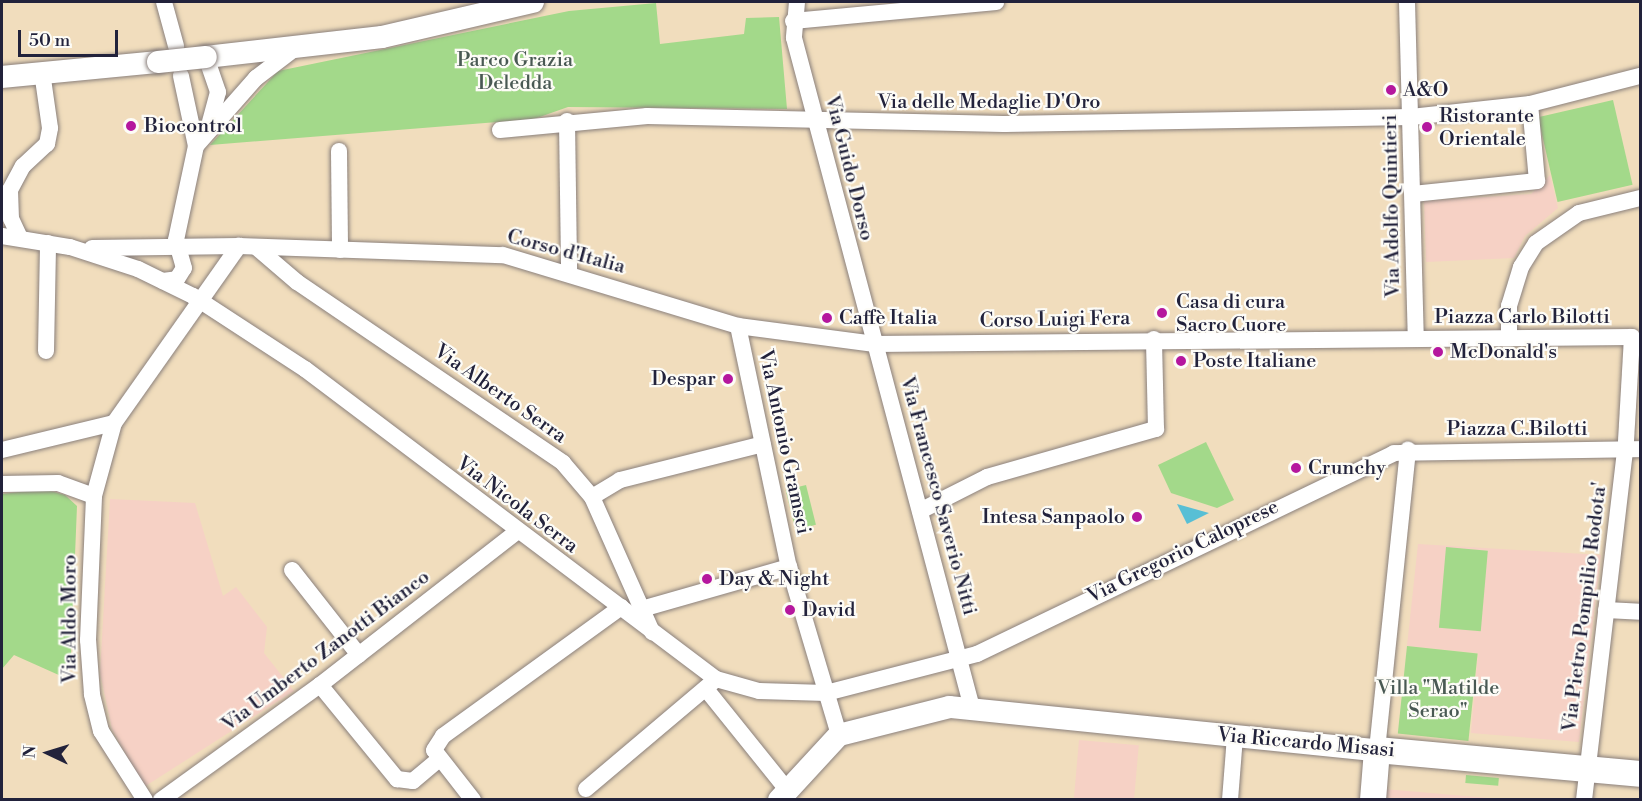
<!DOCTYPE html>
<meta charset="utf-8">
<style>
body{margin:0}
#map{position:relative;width:1642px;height:801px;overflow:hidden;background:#f1ddbd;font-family:"Libre Bodoni",serif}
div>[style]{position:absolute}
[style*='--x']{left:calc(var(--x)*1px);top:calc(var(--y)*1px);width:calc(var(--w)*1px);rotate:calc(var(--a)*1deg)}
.built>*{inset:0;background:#f6d1c5;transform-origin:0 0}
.green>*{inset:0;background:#a3d98a;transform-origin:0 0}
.water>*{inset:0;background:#58bfd5}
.roads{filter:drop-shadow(0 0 2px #8a807c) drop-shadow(0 0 2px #8a807c)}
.street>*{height:16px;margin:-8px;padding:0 8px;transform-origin:8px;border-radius:8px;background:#fff}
.secondary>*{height:22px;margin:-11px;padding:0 11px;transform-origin:11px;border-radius:11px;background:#fff}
.primary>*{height:26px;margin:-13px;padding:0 13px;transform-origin:13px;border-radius:13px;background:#fff}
.bridges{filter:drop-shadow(0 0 2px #8a807c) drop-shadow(0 0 2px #8a807c)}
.secondary-bridge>*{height:22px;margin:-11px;padding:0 11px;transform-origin:11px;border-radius:11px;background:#fff}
.dots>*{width:16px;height:16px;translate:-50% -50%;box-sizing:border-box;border:3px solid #fdfcf7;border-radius:50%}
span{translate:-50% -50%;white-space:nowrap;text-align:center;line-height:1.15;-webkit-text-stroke:4.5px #fdfcf7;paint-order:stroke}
.park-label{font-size:20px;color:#495953}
.poi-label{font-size:20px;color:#22223b}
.left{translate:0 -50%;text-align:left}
.right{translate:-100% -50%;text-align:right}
.street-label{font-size:20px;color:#22223b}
.frame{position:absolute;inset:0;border:3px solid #22223b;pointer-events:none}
.north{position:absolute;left:18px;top:723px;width:60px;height:60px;-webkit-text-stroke:4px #fdfcf7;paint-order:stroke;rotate:274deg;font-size:16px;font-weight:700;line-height:24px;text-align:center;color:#22223b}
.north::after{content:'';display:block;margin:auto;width:21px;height:27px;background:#22223b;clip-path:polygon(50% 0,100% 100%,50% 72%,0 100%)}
.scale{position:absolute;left:18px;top:30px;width:100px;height:27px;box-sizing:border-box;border:3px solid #22223b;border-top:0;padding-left:8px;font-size:18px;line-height:21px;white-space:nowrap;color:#22223b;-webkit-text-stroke:4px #fdfcf7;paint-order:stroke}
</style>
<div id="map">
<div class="built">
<i style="clip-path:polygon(1550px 175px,1558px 208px,1525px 236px,1514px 258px,1426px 262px,1424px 201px,1531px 194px)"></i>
<i style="clip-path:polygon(110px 499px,195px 503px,223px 596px,236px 587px,267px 627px,264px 653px,294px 691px,144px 787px,112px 729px,100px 673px)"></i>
<i style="clip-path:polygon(1418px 544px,1601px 555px,1579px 742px,1471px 733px,1478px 653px,1407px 646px)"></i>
<i style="left:1079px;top:740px;width:60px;height:59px;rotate:5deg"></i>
<i style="clip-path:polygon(1384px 789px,1500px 799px,1383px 800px)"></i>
</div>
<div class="green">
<i style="clip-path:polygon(656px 3px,660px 44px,744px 34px,746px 18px,779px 17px,787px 109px,568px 107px,534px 119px,210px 145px,278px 71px,569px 11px)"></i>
<i style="left:1613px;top:100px;width:87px;height:77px;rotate:77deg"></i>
<i style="clip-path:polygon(1206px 442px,1234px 500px,1217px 508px,1171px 493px,1158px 465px)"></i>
<i style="left:806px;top:485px;width:41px;height:21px;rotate:76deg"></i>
<i style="clip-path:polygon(44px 489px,65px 495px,77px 506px,71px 655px,61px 676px,14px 655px,2px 669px,2px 494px)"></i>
<i style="left:1446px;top:547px;width:42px;height:81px;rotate:5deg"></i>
<i style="left:1407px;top:646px;width:71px;height:88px;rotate:6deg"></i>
<i style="left:1466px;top:775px;width:33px;height:8px;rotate:5deg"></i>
</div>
<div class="water">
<i style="clip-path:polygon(1177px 504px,1209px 513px,1187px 524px)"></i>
</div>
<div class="roads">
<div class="street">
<i style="--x:164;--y:2;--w:46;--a:74.7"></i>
<i style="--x:797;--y:2;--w:36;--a:95"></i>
<i style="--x:794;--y:38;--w:693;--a:75.12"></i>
<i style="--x:1407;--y:2;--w:337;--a:88.5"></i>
<i style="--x:793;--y:21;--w:204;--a:-5.3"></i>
<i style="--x:206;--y:57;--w:37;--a:71"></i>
<i style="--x:218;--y:92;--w:31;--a:105"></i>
<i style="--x:567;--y:121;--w:151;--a:89.2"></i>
<i style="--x:500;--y:130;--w:148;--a:-5.4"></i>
<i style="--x:647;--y:116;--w:358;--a:1.3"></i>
<i style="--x:1005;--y:124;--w:406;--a:-1"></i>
<i style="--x:1411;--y:117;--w:120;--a:-6.2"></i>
<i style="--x:1530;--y:104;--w:114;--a:-14.3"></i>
<i style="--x:196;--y:146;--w:91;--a:-48.6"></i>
<i style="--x:256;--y:78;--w:51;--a:-37.1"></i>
<i style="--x:339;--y:151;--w:99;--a:89.4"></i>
<i style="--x:1413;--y:194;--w:125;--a:-6"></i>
<i style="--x:1537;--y:181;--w:77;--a:-95.2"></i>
<i style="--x:2;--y:236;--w:69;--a:9.2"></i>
<i style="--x:70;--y:247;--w:71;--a:17.9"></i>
<i style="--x:138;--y:269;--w:61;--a:26.1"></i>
<i style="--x:193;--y:296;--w:134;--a:33.1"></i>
<i style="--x:305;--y:369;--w:515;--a:37.03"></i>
<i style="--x:716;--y:679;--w:45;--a:15.6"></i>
<i style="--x:759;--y:691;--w:67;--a:1.7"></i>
<i style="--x:826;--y:693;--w:156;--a:-14.5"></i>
<i style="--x:977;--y:654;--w:463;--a:-25.7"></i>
<i style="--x:1394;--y:453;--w:246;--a:-0.9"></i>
<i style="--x:20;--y:238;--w:21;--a:-115"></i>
<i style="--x:11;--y:219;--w:29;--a:-92"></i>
<i style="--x:10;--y:190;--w:27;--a:-62"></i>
<i style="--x:23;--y:166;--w:33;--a:-43"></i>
<i style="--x:47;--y:144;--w:16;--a:-79"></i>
<i style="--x:50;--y:128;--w:57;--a:-98.1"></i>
<i style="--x:256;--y:247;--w:54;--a:40.5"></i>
<i style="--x:297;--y:282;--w:322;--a:34.2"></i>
<i style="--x:563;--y:463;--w:45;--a:49.5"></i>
<i style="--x:592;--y:497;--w:148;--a:66"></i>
<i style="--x:92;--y:248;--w:147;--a:-0.8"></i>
<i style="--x:239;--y:246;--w:264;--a:2"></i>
<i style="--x:503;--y:255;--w:245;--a:16.8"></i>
<i style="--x:738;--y:326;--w:138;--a:7.5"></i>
<i style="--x:875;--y:344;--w:757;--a:-0.53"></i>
<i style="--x:1632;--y:337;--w:105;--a:93.3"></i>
<i style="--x:163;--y:281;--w:14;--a:-8"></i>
<i style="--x:177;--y:279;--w:13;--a:-58"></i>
<i style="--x:184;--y:268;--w:29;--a:-106"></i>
<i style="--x:176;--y:240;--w:96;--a:-78"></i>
<i style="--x:196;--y:146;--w:72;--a:-102.1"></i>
<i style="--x:738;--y:326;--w:246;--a:78.1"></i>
<i style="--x:789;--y:567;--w:175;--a:73.4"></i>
<i style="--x:1509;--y:338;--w:32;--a:-90"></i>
<i style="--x:1509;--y:306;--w:41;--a:-72.9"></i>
<i style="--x:1521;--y:267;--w:28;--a:-58"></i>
<i style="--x:1536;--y:243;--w:52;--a:-34.9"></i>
<i style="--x:1579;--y:213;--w:63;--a:-13.8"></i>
<i style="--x:46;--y:351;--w:108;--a:-88.9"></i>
<i style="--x:2;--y:450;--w:115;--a:-13.6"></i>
<i style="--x:2;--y:484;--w:56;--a:-1"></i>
<i style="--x:58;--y:483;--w:38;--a:20"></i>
<i style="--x:592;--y:497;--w:33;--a:-31"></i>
<i style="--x:620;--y:480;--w:147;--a:-14.1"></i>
<i style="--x:920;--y:511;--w:75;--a:-26.9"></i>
<i style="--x:987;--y:477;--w:176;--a:-15.9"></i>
<i style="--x:1156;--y:429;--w:90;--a:-91.3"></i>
<i style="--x:292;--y:570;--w:108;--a:51.8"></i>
<i style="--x:645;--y:608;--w:150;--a:-15.9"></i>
<i style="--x:1606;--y:610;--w:34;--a:3"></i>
<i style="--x:320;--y:685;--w:122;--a:50.7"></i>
<i style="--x:397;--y:779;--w:16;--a:7"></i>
<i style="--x:413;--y:781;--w:34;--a:-40"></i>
<i style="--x:706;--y:689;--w:131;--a:51.2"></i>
<i style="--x:1377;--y:750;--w:302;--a:-84.1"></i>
<i style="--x:586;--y:789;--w:170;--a:-40.2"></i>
<i style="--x:145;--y:800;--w:82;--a:-122.5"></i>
<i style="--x:101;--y:731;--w:38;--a:-104"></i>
<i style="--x:92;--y:694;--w:54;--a:-94.2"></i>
<i style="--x:88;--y:640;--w:144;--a:-87.6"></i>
<i style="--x:94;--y:496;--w:76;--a:-74.7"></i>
<i style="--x:114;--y:423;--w:217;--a:-54.8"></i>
<i style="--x:161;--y:800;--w:196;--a:-35.9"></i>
<i style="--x:320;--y:685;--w:247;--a:-37.9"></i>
<i style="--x:473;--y:800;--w:63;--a:-128"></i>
<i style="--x:434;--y:750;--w:17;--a:-57"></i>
<i style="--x:443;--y:736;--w:220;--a:-35.9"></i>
<i style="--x:1230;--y:800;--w:63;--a:-85.5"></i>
<i style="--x:1584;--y:800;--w:352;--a:-83.3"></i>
</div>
<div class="secondary">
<i style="--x:206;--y:57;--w:177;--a:-6.5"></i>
<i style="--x:382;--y:37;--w:155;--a:-13.1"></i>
<i style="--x:2;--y:77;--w:157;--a:-5.5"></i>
<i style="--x:779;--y:800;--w:88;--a:-47.3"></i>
<i style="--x:839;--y:735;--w:114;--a:-14.2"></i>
<i style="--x:950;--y:707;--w:429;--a:5.8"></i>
</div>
<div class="primary">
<i style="--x:1373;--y:800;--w:50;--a:-85.4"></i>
<i style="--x:1377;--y:750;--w:264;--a:5.2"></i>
</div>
</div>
<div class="bridges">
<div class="secondary-bridge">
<i style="--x:158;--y:62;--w:48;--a:-5.9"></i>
</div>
</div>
<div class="dots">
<i style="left:1391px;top:90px;background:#b5179e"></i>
<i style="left:131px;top:126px;background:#b5179e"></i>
<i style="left:1427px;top:127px;background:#b5179e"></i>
<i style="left:1162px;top:313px;background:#b5179e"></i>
<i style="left:827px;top:318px;background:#b5179e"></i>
<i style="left:1438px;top:352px;background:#b5179e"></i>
<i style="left:1181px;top:361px;background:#b5179e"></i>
<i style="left:728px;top:379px;background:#b5179e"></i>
<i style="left:1296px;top:468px;background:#b5179e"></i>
<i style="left:1137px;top:517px;background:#b5179e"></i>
<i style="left:707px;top:579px;background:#b5179e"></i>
<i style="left:790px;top:610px;background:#b5179e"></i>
</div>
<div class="park-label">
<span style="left:515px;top:72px">Parco Grazia<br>Deledda</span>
<span style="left:1438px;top:700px">Villa "Matilde<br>Serao"</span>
</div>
<div class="poi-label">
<span class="left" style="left:1403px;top:90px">A&amp;O</span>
<span class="left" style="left:1439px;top:128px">Ristorante<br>Orientale</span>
<span class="left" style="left:144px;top:126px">Biocontrol</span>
<span class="left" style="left:1176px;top:314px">Casa di cura<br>Sacro Cuore</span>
<span class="left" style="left:839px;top:318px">Caffè Italia</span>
<span class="left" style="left:1450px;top:352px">McDonald's</span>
<span class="left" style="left:1193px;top:361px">Poste Italiane</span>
<span class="right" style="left:716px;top:379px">Despar</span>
<span class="left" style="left:1308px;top:468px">Crunchy</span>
<span class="right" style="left:1125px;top:517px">Intesa Sanpaolo</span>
<span class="left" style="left:719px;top:579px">Day &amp; Night</span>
<span class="left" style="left:802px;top:610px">David</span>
</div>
<div class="street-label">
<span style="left:989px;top:102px">Via delle Medaglie D'Oro</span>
<span style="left:849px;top:168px;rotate:76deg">Via Guido Dorso</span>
<span style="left:1392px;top:206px;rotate:-91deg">Via Adolfo Quintieri</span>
<span style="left:566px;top:252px;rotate:15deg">Corso d'Italia</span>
<span style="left:1522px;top:317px">Piazza Carlo Bilotti</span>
<span style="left:1055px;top:320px;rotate:-1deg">Corso Luigi Fera</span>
<span style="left:500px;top:394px;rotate:35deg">Via Alberto Serra</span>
<span style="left:1517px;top:429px">Piazza C.Bilotti</span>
<span style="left:784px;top:442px;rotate:78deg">Via Antonio Gramsci</span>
<span style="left:938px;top:496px;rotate:75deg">Via Francesco Saverio Nitti</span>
<span style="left:517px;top:505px;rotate:37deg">Via Nicola Serra</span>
<span style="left:1183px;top:552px;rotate:-26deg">Via Gregorio Caloprese</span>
<span style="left:1585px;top:607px;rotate:-83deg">Via Pietro Pompilio Rodota'</span>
<span style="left:70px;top:619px;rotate:-90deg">Via Aldo Moro</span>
<span style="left:326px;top:651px;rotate:-37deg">Via Umberto Zanotti Bianco</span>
<span style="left:1306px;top:743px;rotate:5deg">Via Riccardo Misasi</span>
</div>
<div class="frame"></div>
<div class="north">N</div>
<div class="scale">50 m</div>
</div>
